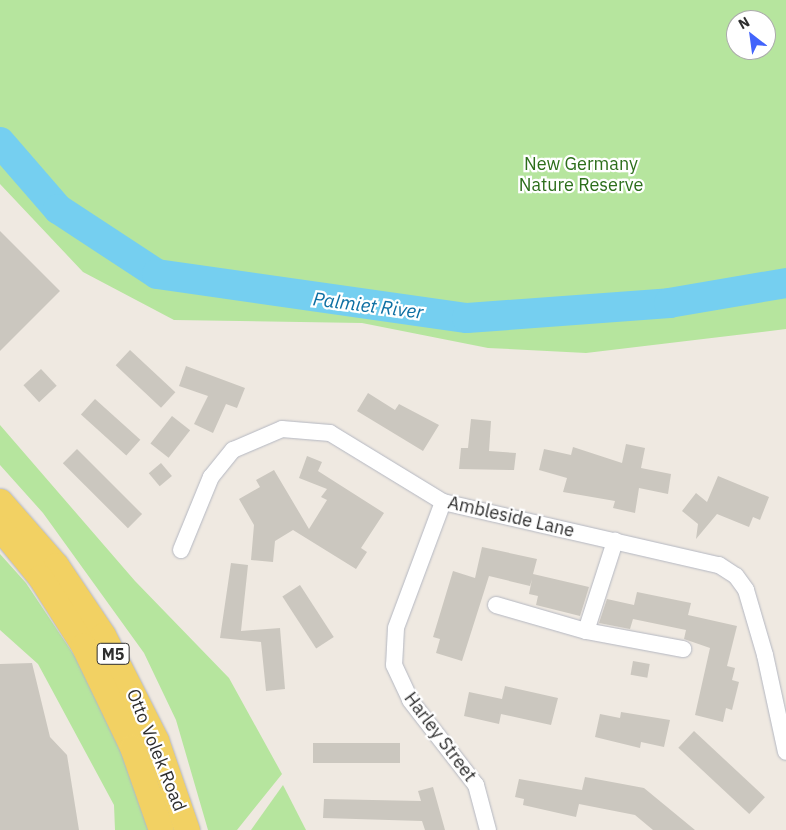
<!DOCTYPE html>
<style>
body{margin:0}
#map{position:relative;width:786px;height:830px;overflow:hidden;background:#efe9e1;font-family:"IBM Plex Sans",sans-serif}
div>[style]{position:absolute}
.green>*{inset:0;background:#b6e59e}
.river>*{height:30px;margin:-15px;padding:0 15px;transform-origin:15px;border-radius:15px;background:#75cff0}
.building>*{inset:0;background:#cbc7bf;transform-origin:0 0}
.roads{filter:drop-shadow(0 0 1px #b4b7c1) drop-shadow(0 0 1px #b4b7c1)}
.street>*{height:16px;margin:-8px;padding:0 8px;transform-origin:8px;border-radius:8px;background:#fff}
.primary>*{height:25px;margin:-12.5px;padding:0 12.5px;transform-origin:12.5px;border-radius:12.5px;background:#f2d163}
span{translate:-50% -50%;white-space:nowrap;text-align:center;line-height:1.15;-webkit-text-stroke:4.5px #fff;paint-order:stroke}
.shield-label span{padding:1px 4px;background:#fff;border:1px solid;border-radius:4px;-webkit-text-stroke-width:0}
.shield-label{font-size:16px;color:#2e2e2e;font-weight:700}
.park-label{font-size:18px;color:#2c6e1b}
.street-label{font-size:18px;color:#2e2e2e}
.water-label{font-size:19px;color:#0d6fa3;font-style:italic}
.north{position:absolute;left:726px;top:10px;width:50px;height:50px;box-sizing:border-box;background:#fff;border:1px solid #ababab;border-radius:50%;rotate:330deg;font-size:14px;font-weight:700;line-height:20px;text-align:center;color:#2e2e2e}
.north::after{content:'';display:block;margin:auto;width:18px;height:22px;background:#4264fb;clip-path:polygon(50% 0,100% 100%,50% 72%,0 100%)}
</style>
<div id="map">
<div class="green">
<div style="clip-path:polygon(evenodd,0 0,786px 0,786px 329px,586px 353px,488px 348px,362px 323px,174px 320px,83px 272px,0 184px,0 0,736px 20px,766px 20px,766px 50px,736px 50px,736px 20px)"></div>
<div style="clip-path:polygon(0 425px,135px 581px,229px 678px,282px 774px,237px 830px,208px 830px,176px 720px,144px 653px,43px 513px,0 465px)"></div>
<div style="clip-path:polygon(0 554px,26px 583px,84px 670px,123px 756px,149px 830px,115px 830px,114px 805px,38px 664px,0 630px)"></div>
<div style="clip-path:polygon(283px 785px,306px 830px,251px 830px)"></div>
</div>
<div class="river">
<div style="left:0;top:142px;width:89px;rotate:49.1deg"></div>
<div style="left:58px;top:209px;width:118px;rotate:33.3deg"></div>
<div style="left:157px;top:274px;width:313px;rotate:8.1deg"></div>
<div style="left:467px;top:318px;width:203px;rotate:-4.2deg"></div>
<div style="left:669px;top:303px;width:119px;rotate:-9.7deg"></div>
</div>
<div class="building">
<div style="clip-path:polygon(0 231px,60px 291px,0 351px)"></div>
<div style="left:130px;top:350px;width:62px;height:21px;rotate:43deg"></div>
<div style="clip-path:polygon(186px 366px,245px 388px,237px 408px,226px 404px,213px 433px,194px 424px,208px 396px,179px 386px)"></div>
<div style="left:41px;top:369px;width:23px;height:24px;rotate:47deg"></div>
<div style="clip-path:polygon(368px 393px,395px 410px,399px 404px,439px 425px,423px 451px,357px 411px)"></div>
<div style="left:95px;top:399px;width:61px;height:21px;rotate:42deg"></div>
<div style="left:172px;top:416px;width:23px;height:35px;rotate:38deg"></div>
<div style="clip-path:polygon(471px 419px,491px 421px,489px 451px,516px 453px,514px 470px,459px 469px,461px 448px,468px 448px)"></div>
<div style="clip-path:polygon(626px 444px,645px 448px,641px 468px,671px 474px,668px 494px,639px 488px,635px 513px,613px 508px,615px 501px,563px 492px,567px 478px,539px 470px,544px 449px,571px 455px,573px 447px,622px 463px)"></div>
<div style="left:77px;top:449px;width:92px;height:20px;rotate:45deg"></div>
<div style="clip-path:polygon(307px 456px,322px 462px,318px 471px,384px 513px,361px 548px,367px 552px,356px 569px,293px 530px,275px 541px,273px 562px,251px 560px,254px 525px,239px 499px,260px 487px,256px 480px,274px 470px,309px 529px,327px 500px,321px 497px,327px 489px,299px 478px)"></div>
<div style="left:161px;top:463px;width:17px;height:16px;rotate:50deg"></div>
<div style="clip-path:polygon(718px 476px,769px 497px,760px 520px,753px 517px,749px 527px,717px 514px,696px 539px,698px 524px,682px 511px,696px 493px,707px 502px)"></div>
<div style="clip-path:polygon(482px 547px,537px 559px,533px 574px,589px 587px,580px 616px,536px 605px,538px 596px,529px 594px,532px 579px,530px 586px,489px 576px,462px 661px,436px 653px,440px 639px,433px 637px,453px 571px,475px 578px)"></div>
<div style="clip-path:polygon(231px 563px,248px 565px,241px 631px,280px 628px,285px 689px,266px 691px,261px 642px,220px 638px)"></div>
<div style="left:300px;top:585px;width:62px;height:21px;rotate:57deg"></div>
<div style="clip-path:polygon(637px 592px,691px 603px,688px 615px,737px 626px,727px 666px,735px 668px,732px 680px,739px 682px,732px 710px,726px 708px,723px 722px,695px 715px,710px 648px,684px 639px,686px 630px,633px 619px,630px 629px,599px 623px,607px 599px,634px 605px)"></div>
<div style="left:633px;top:661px;width:17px;height:14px;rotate:10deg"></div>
<div style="clip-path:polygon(32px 663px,50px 737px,67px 755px,79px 830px,0 830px,0 664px)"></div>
<div style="clip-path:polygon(505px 686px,558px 698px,551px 725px,501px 714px,499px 724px,464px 716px,469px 692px,502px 699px)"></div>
<div style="clip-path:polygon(621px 712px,670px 720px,664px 747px,641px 742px,640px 748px,595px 737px,600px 714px,620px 718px)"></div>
<div style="left:694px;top:731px;width:97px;height:23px;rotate:43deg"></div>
<div style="left:400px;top:743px;width:20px;height:87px;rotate:90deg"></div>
<div style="clip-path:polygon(585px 777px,644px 788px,695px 830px,653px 830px,635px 815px,579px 804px,576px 817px,523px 805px,524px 799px,515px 797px,519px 779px,582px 790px)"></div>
<div style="clip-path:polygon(433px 787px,445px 830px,425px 830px,422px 821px,323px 818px,324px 799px,421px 801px,418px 791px)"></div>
</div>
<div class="roads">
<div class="street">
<div style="left:443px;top:502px;width:134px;rotate:110.5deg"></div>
<div style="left:396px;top:628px;width:37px;rotate:93deg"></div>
<div style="left:394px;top:665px;width:38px;rotate:65deg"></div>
<div style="left:410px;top:700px;width:108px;rotate:52.2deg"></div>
<div style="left:476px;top:785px;width:47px;rotate:75.1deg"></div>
<div style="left:181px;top:550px;width:79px;rotate:-67.7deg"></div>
<div style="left:211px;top:477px;width:35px;rotate:-51deg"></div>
<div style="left:233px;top:450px;width:53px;rotate:-23.2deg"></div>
<div style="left:282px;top:429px;width:48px;rotate:4.8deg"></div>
<div style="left:330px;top:433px;width:132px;rotate:31.4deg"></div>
<div style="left:443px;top:502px;width:283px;rotate:12.9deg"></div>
<div style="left:719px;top:565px;width:20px;rotate:33deg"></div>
<div style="left:736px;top:576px;width:17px;rotate:54deg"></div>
<div style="left:746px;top:590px;width:68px;rotate:73.7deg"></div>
<div style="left:765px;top:655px;width:99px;rotate:77.8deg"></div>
<div style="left:496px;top:605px;width:94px;rotate:16.1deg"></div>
<div style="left:586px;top:631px;width:99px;rotate:10.5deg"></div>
<div style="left:586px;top:631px;width:95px;rotate:-72.1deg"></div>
</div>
<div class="primary">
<div style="left:0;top:501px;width:85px;rotate:48.8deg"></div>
<div style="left:56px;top:565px;width:84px;rotate:56.1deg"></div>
<div style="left:103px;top:635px;width:118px;rotate:63.2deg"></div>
<div style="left:156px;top:740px;width:95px;rotate:71deg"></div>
<div style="left:0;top:528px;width:63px;rotate:50.8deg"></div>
<div style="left:40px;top:577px;width:80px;rotate:57.7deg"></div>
<div style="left:83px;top:645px;width:113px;rotate:64.3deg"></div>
<div style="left:132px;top:747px;width:88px;rotate:70.7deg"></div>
</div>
</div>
<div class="shield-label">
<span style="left:113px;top:654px">M5</span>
</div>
<div class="park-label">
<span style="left:581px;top:175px">New Germany<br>Nature Reserve</span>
</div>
<div class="street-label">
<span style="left:511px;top:517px;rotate:13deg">Ambleside Lane</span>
<span style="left:440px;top:737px;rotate:53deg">Harley Street</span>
<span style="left:156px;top:750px;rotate:68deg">Otto Volek Road</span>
</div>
<div class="water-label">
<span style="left:368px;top:306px;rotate:7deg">Palmiet River</span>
</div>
<div class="north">N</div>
</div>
